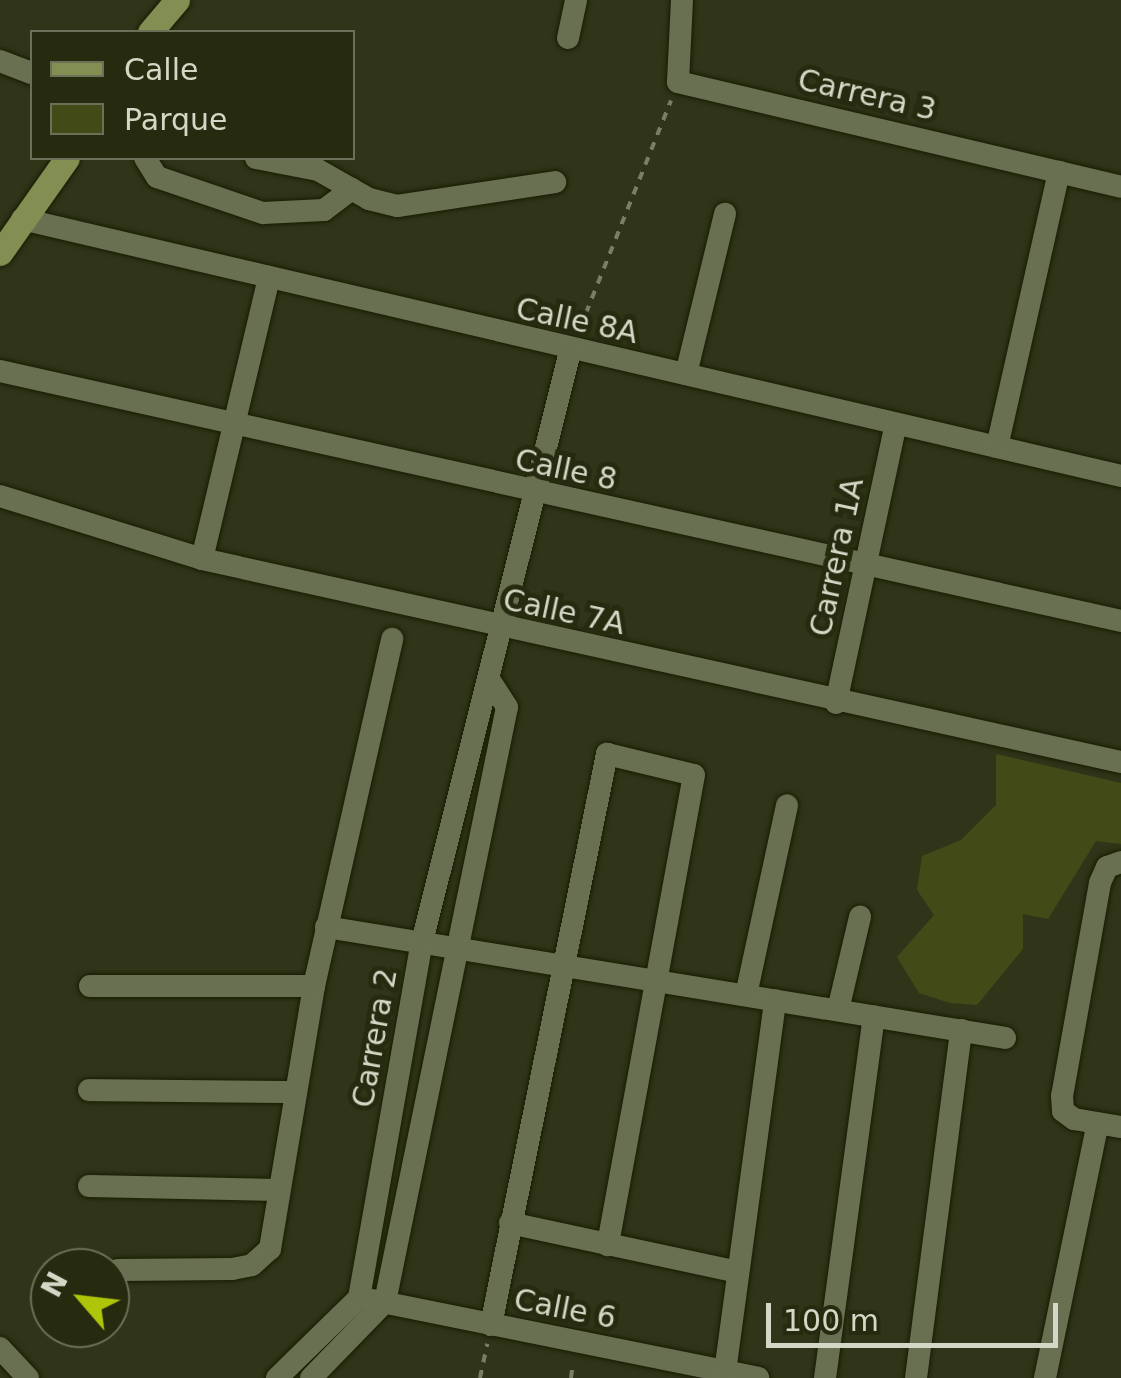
<!DOCTYPE html>
<style>
body{margin:0}
#map{position:relative;width:1121px;height:1378px;overflow:hidden;background:#303519;font-family:"DejaVu Sans",sans-serif}
div>[style]{position:absolute}
.green>*{inset:0;background:#424b17}
.path>*{height:4px;margin-top:-2px;transform-origin:0;background:repeating-linear-gradient(90deg,#797e66 0 8px,transparent 0 16px)}
.roads{filter:drop-shadow(0 0 2px #181c02) drop-shadow(0 0 2px #181c02)}
.minor>*{height:22px;margin:-11px;padding:0 11px;transform-origin:11px;border-radius:11px;background:#697051}
.major>*{height:25px;margin:-12.5px;padding:0 12.5px;transform-origin:12.5px;border-radius:12.5px;background:#838e53}
span{translate:-50% -50%;white-space:nowrap;text-align:center;line-height:1.15;-webkit-text-stroke:10px #262b0f;paint-order:stroke}
.street-label{font-size:30px;color:#d3d7c6}
.legend{position:absolute;left:30px;top:30px;width:325px;height:130px;box-sizing:border-box;background:#262b0f;border:2px solid #6b7058;margin:0;padding:12px 18px;list-style:none;font-size:30px;color:#d3d7c6}
.legend li{display:flex;align-items:center;gap:20px;height:50px}
.legend b{width:50px;border:2px solid #6b7058}
.north{position:absolute;left:30px;top:1248px;width:100px;height:100px;box-sizing:border-box;background:#262b0f;border:2px solid #6b7058;border-radius:50%;rotate:298deg;font-size:28px;font-weight:700;line-height:40px;text-align:center;color:#d3d7c6}
.north::after{content:'';display:block;margin:auto;width:35px;height:45px;background:#aec509;clip-path:polygon(50% 0,100% 100%,50% 72%,0 100%)}
.scale{position:absolute;left:766px;top:1303px;width:292px;height:45px;box-sizing:border-box;border:5px solid #d3d7c6;border-top:0;padding-left:12px;font-size:30px;line-height:35px;white-space:nowrap;color:#d3d7c6;-webkit-text-stroke:8px #262b0f;paint-order:stroke}
</style>
<div id="map">
<div class="green">
<div style="clip-path:polygon(996px 754px,1121px 783px,1121px 844px,1096px 841px,1048px 919px,1023px 914px,1023px 949px,977px 1005px,950px 1003px,919px 993px,897px 957px,934px 915px,917px 890px,922px 856px,961px 840px,996px 805px)"></div>
</div>
<div class="path">
<div style="left:580px;top:328px;width:245px;rotate:-68.2deg"></div>
<div style="left:480px;top:1378px;width:35px;rotate:-78deg"></div>
<div style="left:571px;top:1378px;width:16px;rotate:-83deg"></div>
</div>
<div class="roads">
<div class="minor">
<div style="left:682px;top:0;width:82px;rotate:92.8deg"></div>
<div style="left:678px;top:82px;width:455px;rotate:13.3deg"></div>
<div style="left:568px;top:38px;width:39px;rotate:-78deg"></div>
<div style="left:0;top:61px;width:34px;rotate:21deg"></div>
<div style="left:145px;top:158px;width:22px;rotate:58deg"></div>
<div style="left:157px;top:177px;width:112px;rotate:18.8deg"></div>
<div style="left:263px;top:213px;width:61px;rotate:-2.8deg"></div>
<div style="left:324px;top:210px;width:35px;rotate:-37deg"></div>
<div style="left:256px;top:158px;width:63px;rotate:11deg"></div>
<div style="left:318px;top:170px;width:59px;rotate:29.6deg"></div>
<div style="left:369px;top:199px;width:29px;rotate:14deg"></div>
<div style="left:397px;top:206px;width:160px;rotate:-8.6deg"></div>
<div style="left:22px;top:219px;width:1129px;rotate:13.16deg"></div>
<div style="left:0;top:371px;width:1149px;rotate:12.57deg"></div>
<div style="left:686px;top:374px;width:165px;rotate:-76.3deg"></div>
<div style="left:997px;top:447px;width:282px;rotate:-77.3deg"></div>
<div style="left:0;top:496px;width:212px;rotate:17.3deg"></div>
<div style="left:202px;top:559px;width:941px;rotate:12.46deg"></div>
<div style="left:202px;top:559px;width:290px;rotate:-76.6deg"></div>
<div style="left:836px;top:703px;width:285px;rotate:-77.9deg"></div>
<div style="left:1121px;top:862px;width:15px;rotate:160deg"></div>
<div style="left:1107px;top:867px;width:17px;rotate:114deg"></div>
<div style="left:1100px;top:883px;width:216px;rotate:100.1deg"></div>
<div style="left:1062px;top:1096px;width:15px;rotate:86deg"></div>
<div style="left:1063px;top:1111px;width:14px;rotate:36deg"></div>
<div style="left:1074px;top:1119px;width:48px;rotate:9.7deg"></div>
<div style="left:326px;top:927px;width:688px;rotate:9.28deg"></div>
<div style="left:90px;top:986px;width:224px"></div>
<div style="left:746px;top:995px;width:194px;rotate:-77.8deg"></div>
<div style="left:838px;top:1010px;width:96px;rotate:-76.7deg"></div>
<div style="left:89px;top:1090px;width:206px;rotate:0.6deg"></div>
<div style="left:89px;top:1186px;width:190px;rotate:1.2deg"></div>
<div style="left:510px;top:1223px;width:233px;rotate:12.1deg"></div>
<div style="left:118px;top:1270px;width:114px;rotate:-0.5deg"></div>
<div style="left:232px;top:1269px;width:20px;rotate:-11deg"></div>
<div style="left:252px;top:1265px;width:24px;rotate:-42deg"></div>
<div style="left:270px;top:1249px;width:267px;rotate:-80.5deg"></div>
<div style="left:314px;top:986px;width:356px;rotate:-77.3deg"></div>
<div style="left:372px;top:1300px;width:394px;rotate:11.4deg"></div>
<div style="left:491px;top:1325px;width:583px;rotate:-78.52deg"></div>
<div style="left:607px;top:754px;width:89px;rotate:13.6deg"></div>
<div style="left:694px;top:775px;width:478px;rotate:100.4deg"></div>
<div style="left:0;top:1348px;width:41px;rotate:47deg"></div>
<div style="left:725px;top:1372px;width:375px;rotate:-82.3deg"></div>
<div style="left:277px;top:1378px;width:115px;rotate:-44.3deg"></div>
<div style="left:359px;top:1298px;width:362px;rotate:-80deg"></div>
<div style="left:422px;top:942px;width:608px;rotate:-75.92deg"></div>
<div style="left:311px;top:1378px;width:106px;rotate:-45.8deg"></div>
<div style="left:385px;top:1302px;width:607px;rotate:-78.41deg"></div>
<div style="left:507px;top:707px;width:30px;rotate:-123deg"></div>
<div style="left:825px;top:1378px;width:365px;rotate:-82.3deg"></div>
<div style="left:916px;top:1378px;width:351px;rotate:-82.6deg"></div>
<div style="left:1045px;top:1378px;width:260px;rotate:-78.3deg"></div>
</div>
<div class="major">
<div style="left:150px;top:32px;width:42px;rotate:-49.8deg"></div>
<div style="left:0;top:253px;width:116px;rotate:-54.8deg"></div>
</div>
</div>
<div class="street-label">
<span style="left:867px;top:95px;rotate:13deg">Carrera 3</span>
<span style="left:577px;top:321px;rotate:12deg">Calle 8A</span>
<span style="left:566px;top:470px;rotate:12deg">Calle 8</span>
<span style="left:837px;top:557px;rotate:-78deg">Carrera 1A</span>
<span style="left:564px;top:612px;rotate:12deg">Calle 7A</span>
<span style="left:375px;top:1038px;rotate:-80deg">Carrera 2</span>
<span style="left:565px;top:1309px;rotate:11deg">Calle 6</span>
</div>
<ul class="legend">
<li><b style="height:12px;background:#838e53"></b>Calle</li>
<li><b style="height:28px;background:#424b17"></b>Parque</li>
</ul>
<div class="north">N</div>
<div class="scale">100 m</div>
</div>
